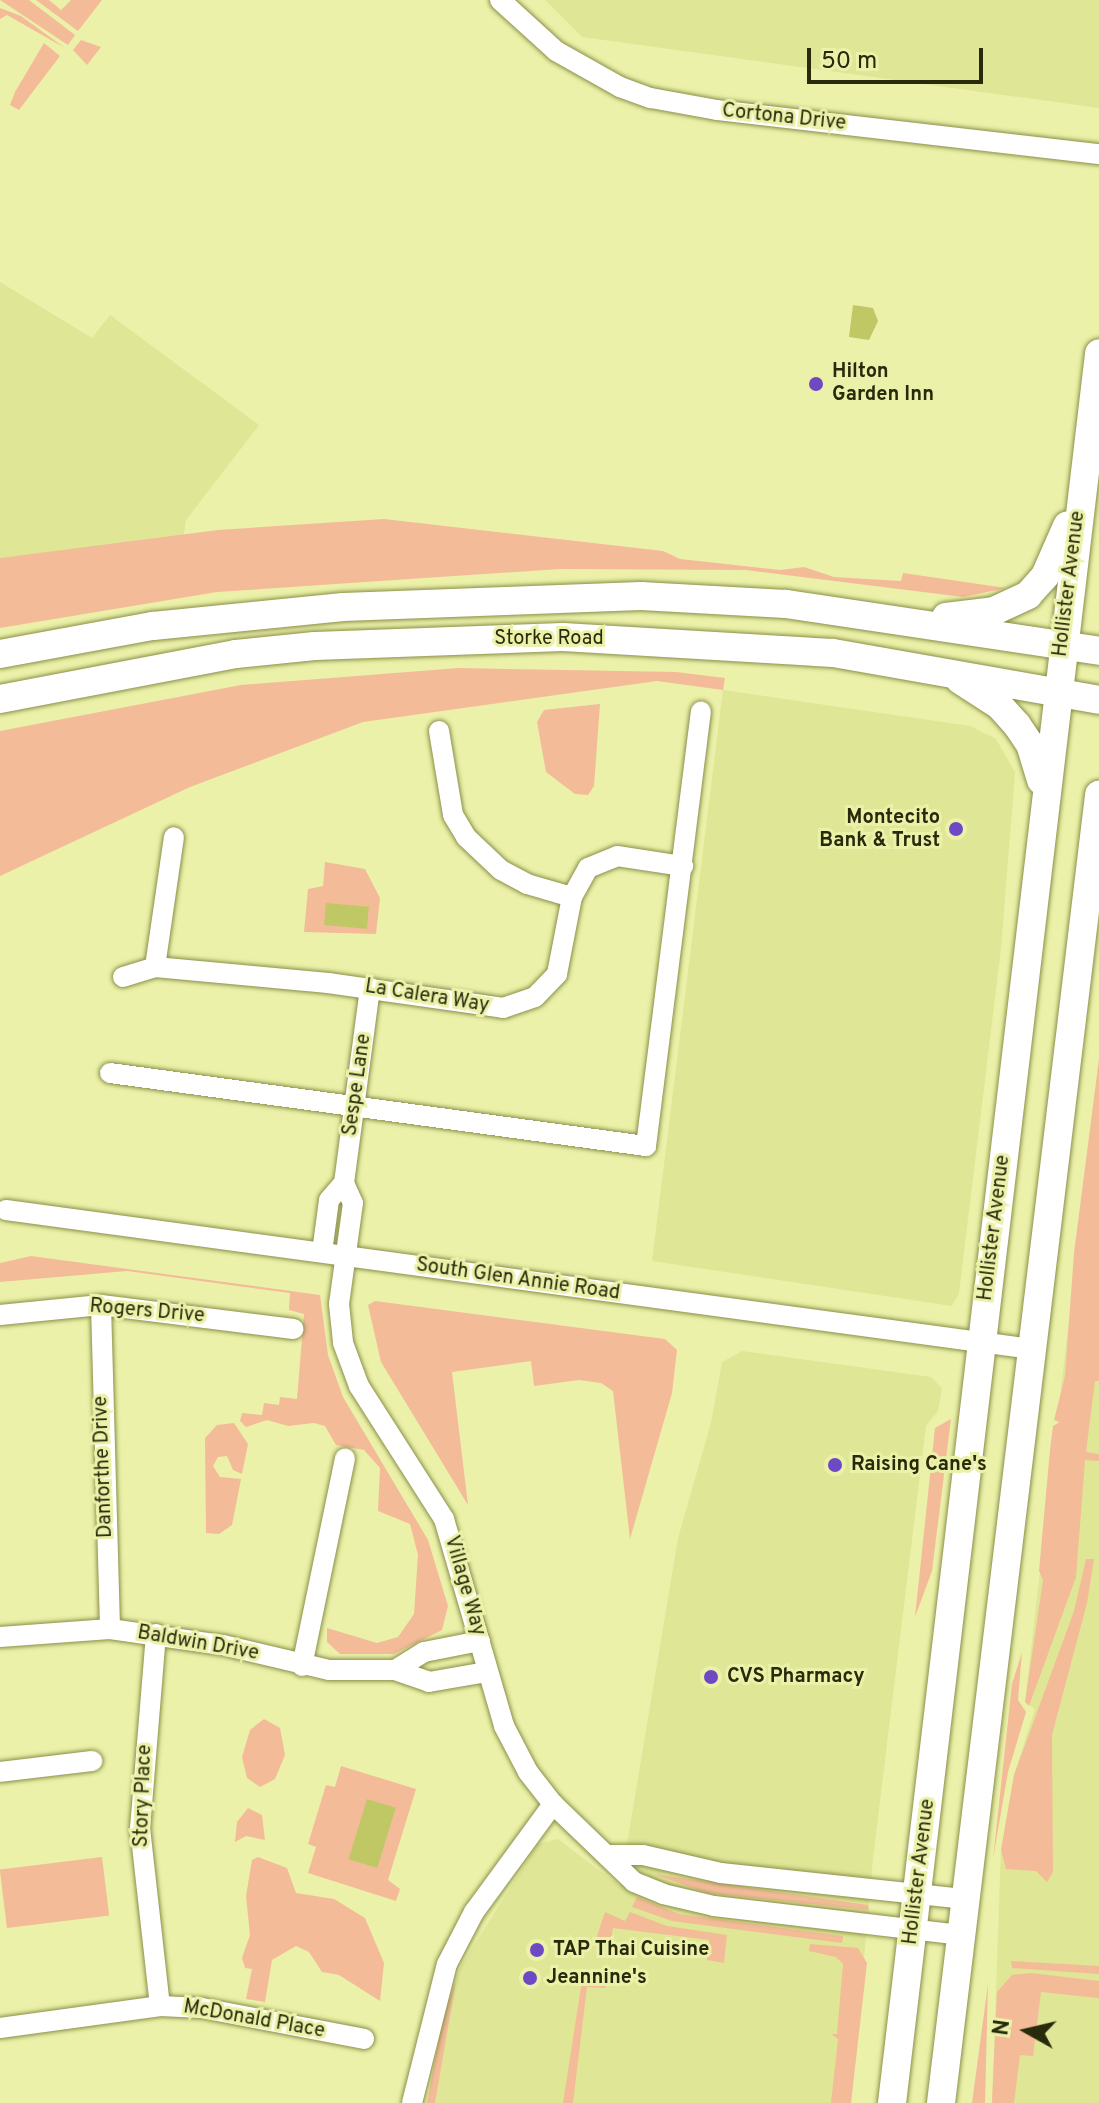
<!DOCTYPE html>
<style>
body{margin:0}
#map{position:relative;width:1099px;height:2103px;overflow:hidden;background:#ebf1a8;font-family:Overpass,sans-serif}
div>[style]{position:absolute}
.built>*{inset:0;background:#dfe696}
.green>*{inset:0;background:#f4bb99;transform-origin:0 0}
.water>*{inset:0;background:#c0c765;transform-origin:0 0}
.roads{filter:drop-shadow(0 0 2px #8b8f49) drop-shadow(0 0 2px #8b8f49)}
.street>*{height:20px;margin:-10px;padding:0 10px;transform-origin:10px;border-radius:10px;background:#fff}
.secondary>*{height:28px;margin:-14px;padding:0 14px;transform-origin:14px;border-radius:14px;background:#fff}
.dots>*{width:22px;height:22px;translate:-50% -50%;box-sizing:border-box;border:4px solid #ebf1a8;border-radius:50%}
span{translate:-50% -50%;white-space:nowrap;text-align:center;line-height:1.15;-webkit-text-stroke:6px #ebf1a8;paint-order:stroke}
.street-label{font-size:20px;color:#282a0c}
.poi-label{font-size:20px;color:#282a0c;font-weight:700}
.left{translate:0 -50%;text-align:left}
.right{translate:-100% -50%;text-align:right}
.north{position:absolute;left:987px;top:1991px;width:80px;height:80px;-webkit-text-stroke:6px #ebf1a8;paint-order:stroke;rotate:278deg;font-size:22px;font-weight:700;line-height:32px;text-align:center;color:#282a0c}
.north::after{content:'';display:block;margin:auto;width:28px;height:36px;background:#282a0c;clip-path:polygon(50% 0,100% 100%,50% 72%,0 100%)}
.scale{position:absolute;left:807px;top:48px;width:176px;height:36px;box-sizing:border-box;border:4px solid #282a0c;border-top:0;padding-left:10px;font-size:24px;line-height:28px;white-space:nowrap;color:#282a0c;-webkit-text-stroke:6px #ebf1a8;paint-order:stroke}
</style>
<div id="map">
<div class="built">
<div style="clip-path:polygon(545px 0,1099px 0,1099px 108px,582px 37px)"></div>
<div style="clip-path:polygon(0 282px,92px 338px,110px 315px,259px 425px,186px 520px,181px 552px,101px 547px,0 558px)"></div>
<div style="clip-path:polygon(723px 690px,970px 726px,996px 739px,1015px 772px,1001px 949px,959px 1293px,952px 1306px,652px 1261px)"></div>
<div style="clip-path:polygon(1099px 1059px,1099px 2103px,992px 2103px,1001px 1850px,1014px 1775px,1035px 1709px,1025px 1702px)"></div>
<div style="clip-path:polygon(742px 1351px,931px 1377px,942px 1388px,938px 1411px,926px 1426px,873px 1858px,851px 2103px,427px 2103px,448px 2000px,462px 1964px,538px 1844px,558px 1839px,620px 1886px,678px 1538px,711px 1423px,722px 1362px)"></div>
</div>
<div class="green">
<div style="clip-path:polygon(0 0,29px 0,75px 35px,68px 45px)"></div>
<div style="clip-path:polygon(36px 0,49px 0,61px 10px,71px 0,102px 0,78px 31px)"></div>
<div style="clip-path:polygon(0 8px,21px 16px,65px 48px,7px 15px,0 19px)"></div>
<div style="clip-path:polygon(81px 40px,101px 47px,87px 65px,73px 50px)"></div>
<div style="clip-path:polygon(44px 43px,60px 56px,19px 110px,10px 105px,15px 92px)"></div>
<div style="clip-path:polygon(384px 519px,663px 551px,680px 559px,780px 570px,804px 567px,834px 577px,901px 581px,903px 573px,1006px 588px,963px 597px,746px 570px,560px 569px,217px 592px,0 628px,0 558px,218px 530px)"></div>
<div style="clip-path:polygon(459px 668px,676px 672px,725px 678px,723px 690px,657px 681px,363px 722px,190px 787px,0 876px,0 731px,241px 685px)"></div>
<div style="clip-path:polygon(600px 704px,594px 786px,588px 795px,575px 794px,546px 772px,537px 722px,544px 710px)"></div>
<div style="clip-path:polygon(325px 862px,365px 869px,380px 898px,376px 934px,304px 932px,308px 889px,323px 886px)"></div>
<div style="clip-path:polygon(1099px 1059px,1099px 1381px,1095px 1381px,1086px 1452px,1099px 1454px,1099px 1461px,1085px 1460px,1076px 1577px,1029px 1706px,1025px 1702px,1043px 1580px,1039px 1571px,1050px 1450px,1053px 1426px,1060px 1422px,1054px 1420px,1065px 1376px,1074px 1253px)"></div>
<div style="clip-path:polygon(31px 1256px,320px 1295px,328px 1355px,343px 1397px,428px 1540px,448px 1606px,442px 1630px,394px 1654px,340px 1654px,327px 1642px,327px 1628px,377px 1643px,398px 1637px,414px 1614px,418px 1555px,410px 1524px,378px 1511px,380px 1468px,364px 1450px,336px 1445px,325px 1426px,314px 1423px,288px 1426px,267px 1420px,246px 1427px,240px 1421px,242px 1413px,262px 1415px,264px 1403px,279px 1405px,280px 1397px,297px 1399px,304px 1314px,289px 1310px,290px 1293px,127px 1271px,0 1282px,0 1263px)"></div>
<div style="clip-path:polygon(375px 1301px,665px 1339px,677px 1350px,672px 1393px,630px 1539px,613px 1391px,601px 1383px,579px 1380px,534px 1386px,531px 1361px,452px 1372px,468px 1505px,381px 1362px,368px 1305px)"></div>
<div style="clip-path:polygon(951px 1419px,932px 1571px,915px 1617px,935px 1428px)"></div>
<div style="clip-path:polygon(234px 1423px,248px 1444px,242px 1474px,233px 1470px,227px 1456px,218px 1457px,213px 1466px,220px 1477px,241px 1479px,232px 1525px,219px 1534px,206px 1533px,205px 1438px,217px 1425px)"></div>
<div style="clip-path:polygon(1086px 1559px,1094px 1559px,1087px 1603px,1052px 1735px,1053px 1872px,1047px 1882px,1036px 1871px,1006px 1869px,1001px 1850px,1014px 1775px,1074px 1611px)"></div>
<div style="clip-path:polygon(1022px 1652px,1018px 1700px,1026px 1712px,1008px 1772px,993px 1859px,1012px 1684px)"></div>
<div style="clip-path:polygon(264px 1719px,280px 1728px,285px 1755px,275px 1779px,260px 1787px,247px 1778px,242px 1757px,250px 1730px)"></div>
<div style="clip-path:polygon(341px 1766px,416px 1789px,388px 1880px,400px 1889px,396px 1901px,308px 1873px,316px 1847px,308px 1844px,326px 1785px,335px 1787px)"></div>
<div style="clip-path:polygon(248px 1808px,262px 1815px,265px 1840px,246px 1836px,235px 1842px,237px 1822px)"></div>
<div style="left:102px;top:1857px;width:59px;height:103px;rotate:83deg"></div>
<div style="clip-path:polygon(258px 1857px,287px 1868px,296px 1893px,334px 1899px,365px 1918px,384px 1963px,380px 2001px,339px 1975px,322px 1972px,309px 1952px,296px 1946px,272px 1960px,265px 2002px,246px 1999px,252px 1969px,245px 1968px,242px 1958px,250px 1935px,246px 1896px,252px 1860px)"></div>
<div style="clip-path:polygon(654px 1874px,868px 1905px,869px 1910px,707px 1893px)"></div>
<div style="clip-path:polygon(637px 1897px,679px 1914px,843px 1936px,842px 1943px,672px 1921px,632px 1907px)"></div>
<div style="clip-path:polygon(605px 1912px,625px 1921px,630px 1912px,667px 1926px,727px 1935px,724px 1963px,707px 1960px,709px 1940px,613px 1928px,610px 1947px,605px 1948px,597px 1936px)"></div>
<div style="clip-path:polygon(810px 1944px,858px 1948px,867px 1963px,851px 2103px,831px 2103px,838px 2039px,831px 2034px,837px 2034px,843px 1964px,836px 1957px,809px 1951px)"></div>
<div style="clip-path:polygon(1011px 1961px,1099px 1966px,1099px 1974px,1012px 1968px)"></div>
<div style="clip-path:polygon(1031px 1973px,1099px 1981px,1099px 1998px,1041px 1992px,1033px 2056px,1020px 2055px,1014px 2103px,992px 2103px,997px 1992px,1012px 1975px)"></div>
<div style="clip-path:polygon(604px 1975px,606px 1988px,587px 1987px,573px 2103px,563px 2103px,581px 1987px,587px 1976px)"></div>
<div style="clip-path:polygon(456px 1981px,435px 2103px,427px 2103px,443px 2017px)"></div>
<div style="clip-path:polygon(988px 1984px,985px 2103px,972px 2103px)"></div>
</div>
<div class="water">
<div style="clip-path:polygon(853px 305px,873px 308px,878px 321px,869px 340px,849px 337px)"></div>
<div style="left:326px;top:903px;width:43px;height:22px;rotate:5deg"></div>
<div style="left:367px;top:1799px;width:30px;height:63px;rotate:17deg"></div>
</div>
<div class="roads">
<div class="street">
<div style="left:500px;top:0;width:76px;rotate:42.3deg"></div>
<div style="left:556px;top:51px;width:73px;rotate:29.4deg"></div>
<div style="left:620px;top:87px;width:33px;rotate:20deg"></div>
<div style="left:651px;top:98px;width:67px;rotate:10.3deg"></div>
<div style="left:717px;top:110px;width:385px;rotate:6.6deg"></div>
<div style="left:439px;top:731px;width:85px;rotate:80.5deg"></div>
<div style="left:453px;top:815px;width:26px;rotate:59deg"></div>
<div style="left:466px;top:837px;width:48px;rotate:43.3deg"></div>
<div style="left:501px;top:870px;width:30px;rotate:28deg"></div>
<div style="left:527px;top:884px;width:47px;rotate:16.1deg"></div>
<div style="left:155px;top:967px;width:131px;rotate:-81.7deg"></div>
<div style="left:123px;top:977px;width:34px;rotate:-17deg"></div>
<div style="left:155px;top:967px;width:174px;rotate:5.3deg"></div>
<div style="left:328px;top:983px;width:177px;rotate:8.1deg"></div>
<div style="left:503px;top:1008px;width:34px;rotate:-19deg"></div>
<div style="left:535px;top:997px;width:32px;rotate:-46deg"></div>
<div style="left:557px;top:974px;width:78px;rotate:-79deg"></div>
<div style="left:572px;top:897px;width:33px;rotate:-61deg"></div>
<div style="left:588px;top:868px;width:31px;rotate:-22deg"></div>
<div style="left:617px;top:856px;width:67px;rotate:8.6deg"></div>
<div style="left:110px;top:1073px;width:541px;rotate:7.76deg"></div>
<div style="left:646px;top:1146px;width:438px;rotate:-82.8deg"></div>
<div style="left:344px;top:1183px;width:197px;rotate:-82.4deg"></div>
<div style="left:6px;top:1210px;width:1034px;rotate:7.72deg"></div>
<div style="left:322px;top:1252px;width:52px;rotate:-82.3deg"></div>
<div style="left:329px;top:1200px;width:23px;rotate:-49deg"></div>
<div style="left:344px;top:1183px;width:22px;rotate:66deg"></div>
<div style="left:353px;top:1203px;width:102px;rotate:97.9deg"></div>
<div style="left:339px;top:1304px;width:39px;rotate:84deg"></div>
<div style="left:343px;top:1343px;width:46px;rotate:69.6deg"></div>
<div style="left:359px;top:1386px;width:158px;rotate:57.4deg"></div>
<div style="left:444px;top:1519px;width:216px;rotate:73.8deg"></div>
<div style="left:504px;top:1726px;width:52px;rotate:62.4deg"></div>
<div style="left:528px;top:1772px;width:41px;rotate:52deg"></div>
<div style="left:553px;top:1804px;width:112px;rotate:43.9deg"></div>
<div style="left:634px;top:1882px;width:31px;rotate:22deg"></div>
<div style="left:663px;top:1894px;width:52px;rotate:13.2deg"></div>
<div style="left:714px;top:1906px;width:250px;rotate:6.7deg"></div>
<div style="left:101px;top:1305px;width:324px;rotate:88.4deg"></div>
<div style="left:0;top:1315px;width:101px;rotate:-5.7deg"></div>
<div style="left:101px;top:1305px;width:194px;rotate:7.1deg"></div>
<div style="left:156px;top:1634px;width:195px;rotate:94.7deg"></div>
<div style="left:140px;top:1828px;width:179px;rotate:83.6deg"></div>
<div style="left:0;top:1637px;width:110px;rotate:-4.2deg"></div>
<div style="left:110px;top:1629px;width:114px;rotate:8.1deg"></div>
<div style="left:223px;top:1645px;width:109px;rotate:13.3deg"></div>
<div style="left:329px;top:1670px;width:66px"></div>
<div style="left:480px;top:1641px;width:57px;rotate:168.9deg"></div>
<div style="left:424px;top:1652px;width:34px;rotate:148deg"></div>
<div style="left:395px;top:1670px;width:36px;rotate:19deg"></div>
<div style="left:429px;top:1682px;width:59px;rotate:-9.8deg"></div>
<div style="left:302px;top:1666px;width:212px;rotate:-78.3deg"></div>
<div style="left:0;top:1772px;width:93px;rotate:-6.8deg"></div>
<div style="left:609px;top:1855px;width:34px"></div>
<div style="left:643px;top:1855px;width:80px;rotate:13deg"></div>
<div style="left:721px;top:1873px;width:246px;rotate:6.1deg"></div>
<div style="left:0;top:2028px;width:162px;rotate:-7.8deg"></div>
<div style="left:160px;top:2006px;width:42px;rotate:2.7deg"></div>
<div style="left:202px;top:2008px;width:165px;rotate:10.8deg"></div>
<div style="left:412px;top:2103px;width:143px;rotate:-75.9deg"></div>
<div style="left:447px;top:1964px;width:59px;rotate:-62.6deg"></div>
<div style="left:474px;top:1912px;width:134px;rotate:-53.8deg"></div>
</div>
<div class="secondary">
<div style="left:946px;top:617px;width:48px;rotate:-7.1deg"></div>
<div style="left:994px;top:611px;width:38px;rotate:-25deg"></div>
<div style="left:1028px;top:595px;width:25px;rotate:-48deg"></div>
<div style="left:1045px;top:576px;width:55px;rotate:-66.3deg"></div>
<div style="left:0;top:654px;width:156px;rotate:-10.4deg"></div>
<div style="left:153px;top:626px;width:191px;rotate:-5.7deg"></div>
<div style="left:343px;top:607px;width:298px;rotate:-2.1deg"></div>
<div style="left:641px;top:596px;width:145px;rotate:3.2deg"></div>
<div style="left:786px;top:604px;width:317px;rotate:8.5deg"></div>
<div style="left:960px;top:680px;width:46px;rotate:32.7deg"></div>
<div style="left:999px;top:705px;width:27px;rotate:48deg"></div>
<div style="left:1017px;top:725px;width:23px;rotate:56deg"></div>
<div style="left:1030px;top:744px;width:38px;rotate:73deg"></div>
<div style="left:0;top:699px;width:240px;rotate:-10.8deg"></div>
<div style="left:236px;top:654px;width:79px;rotate:-5.8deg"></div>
<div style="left:315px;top:646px;width:248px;rotate:-2.1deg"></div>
<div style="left:563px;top:637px;width:270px;rotate:3.4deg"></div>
<div style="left:833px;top:653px;width:270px;rotate:10deg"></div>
<div style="left:892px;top:2103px;width:1762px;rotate:-83.25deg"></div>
<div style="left:941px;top:2103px;width:1318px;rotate:-83.11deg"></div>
</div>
</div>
<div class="dots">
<div style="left:816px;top:384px;background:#6d4ac3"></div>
<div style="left:956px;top:829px;background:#6d4ac3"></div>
<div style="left:835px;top:1465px;background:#6d4ac3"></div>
<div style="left:711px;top:1677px;background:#6d4ac3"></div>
<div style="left:537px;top:1950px;background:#6d4ac3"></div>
<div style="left:530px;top:1978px;background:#6d4ac3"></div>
</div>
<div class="street-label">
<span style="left:784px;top:118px;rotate:6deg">Cortona Drive</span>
<span style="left:1070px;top:584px;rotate:-83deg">Hollister Avenue</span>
<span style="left:549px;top:639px">Storke Road</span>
<span style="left:427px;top:997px;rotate:9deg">La Calera Way</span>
<span style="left:358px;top:1085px;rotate:-82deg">Sespe Lane</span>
<span style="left:995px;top:1228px;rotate:-83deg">Hollister Avenue</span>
<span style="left:518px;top:1280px;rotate:8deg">South Glen Annie Road</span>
<span style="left:147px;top:1312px;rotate:5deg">Rogers Drive</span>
<span style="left:104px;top:1467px;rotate:-92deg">Danforthe Drive</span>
<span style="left:464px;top:1586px;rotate:74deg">Village Way</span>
<span style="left:198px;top:1644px;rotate:10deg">Baldwin Drive</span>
<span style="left:144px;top:1796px;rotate:-88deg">Story Place</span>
<span style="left:920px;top:1872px;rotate:-83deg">Hollister Avenue</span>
<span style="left:254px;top:2020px;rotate:10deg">McDonald Place</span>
</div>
<div class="poi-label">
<span class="left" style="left:832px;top:384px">Hilton<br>Garden Inn</span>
<span class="right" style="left:940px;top:830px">Montecito<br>Bank &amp; Trust</span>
<span class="left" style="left:851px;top:1465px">Raising Cane's</span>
<span class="left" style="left:727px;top:1677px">CVS Pharmacy</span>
<span class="left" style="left:553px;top:1950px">TAP Thai Cuisine</span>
<span class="left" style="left:546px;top:1978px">Jeannine's</span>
</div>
<div class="north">N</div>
<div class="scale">50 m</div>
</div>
